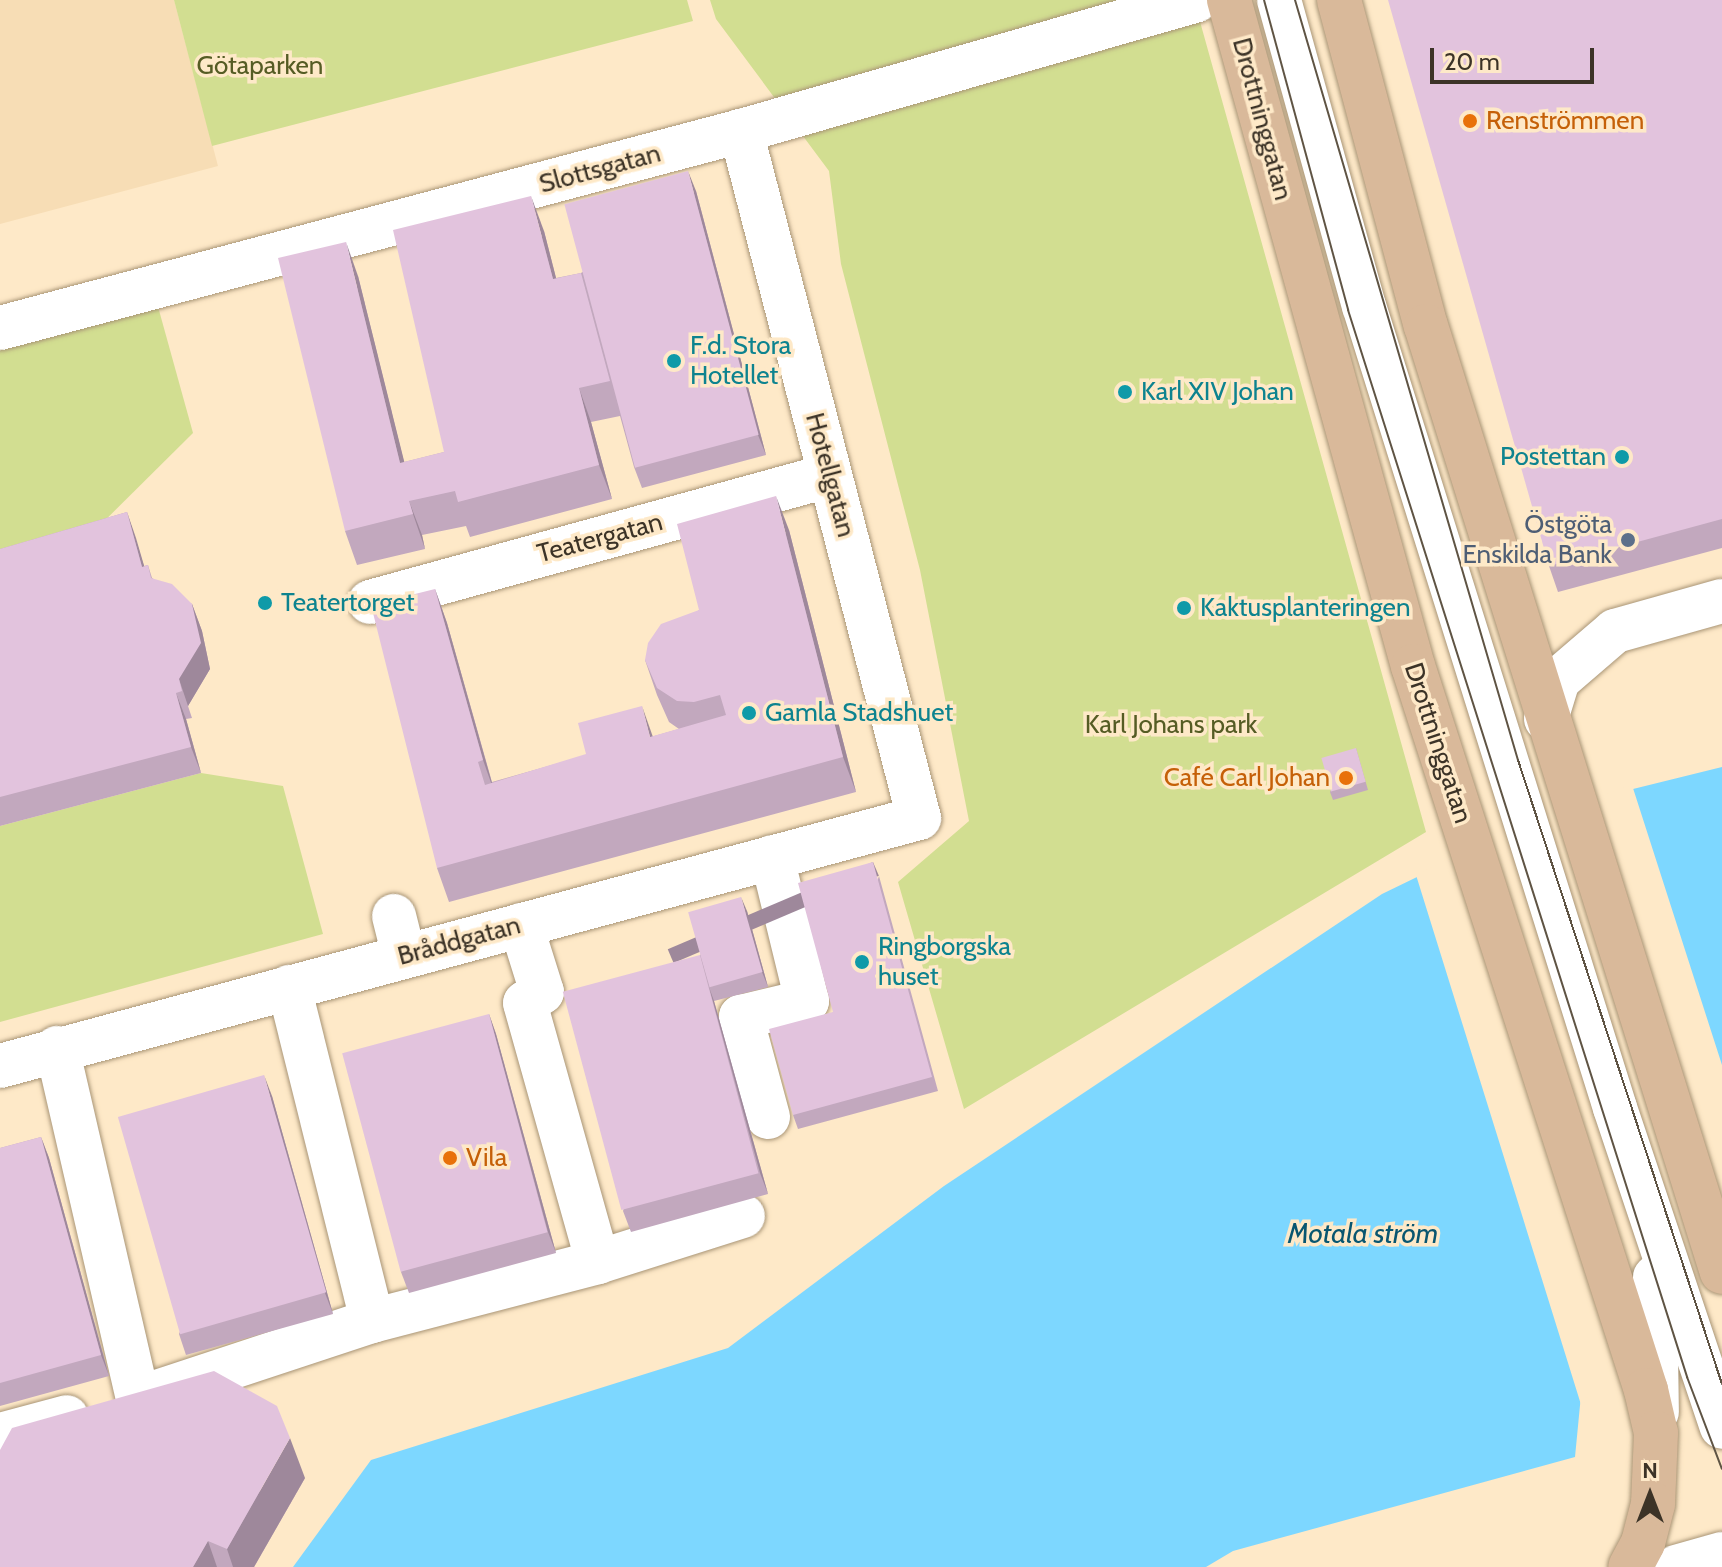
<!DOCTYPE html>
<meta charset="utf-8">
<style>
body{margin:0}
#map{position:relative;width:1722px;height:1567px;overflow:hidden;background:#fee9c8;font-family:Cabin,sans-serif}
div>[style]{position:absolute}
.built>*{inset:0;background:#f7ddb5}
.green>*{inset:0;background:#d2de91}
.water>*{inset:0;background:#7dd7ff}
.pier>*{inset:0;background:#fee9c8}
.roads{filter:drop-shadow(0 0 2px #a99576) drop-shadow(0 0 2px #a99576)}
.minor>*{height:44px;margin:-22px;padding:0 22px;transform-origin:22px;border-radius:22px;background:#fff}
.major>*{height:44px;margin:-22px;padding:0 22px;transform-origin:22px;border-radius:22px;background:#d9b99a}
.tram>*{height:2px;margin:-1px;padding:0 1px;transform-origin:1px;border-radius:1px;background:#5f5444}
.wall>*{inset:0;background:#c2a8be}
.shaded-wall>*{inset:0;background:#9e889b;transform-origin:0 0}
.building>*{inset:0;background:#e2c3dd;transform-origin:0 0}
.dots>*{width:22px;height:22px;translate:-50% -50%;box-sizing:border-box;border:4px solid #fee9c8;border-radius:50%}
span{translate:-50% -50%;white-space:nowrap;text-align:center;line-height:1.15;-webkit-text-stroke:7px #fee9c8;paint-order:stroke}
.park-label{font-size:26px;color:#555c24}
.street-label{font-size:26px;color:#3c3327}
.food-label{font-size:26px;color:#c56008}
.left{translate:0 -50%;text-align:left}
.right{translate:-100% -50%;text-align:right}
.culture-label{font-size:26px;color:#0d838f}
.service-label{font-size:26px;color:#4e5e75}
.water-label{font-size:28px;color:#095670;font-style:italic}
.north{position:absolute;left:1610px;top:1455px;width:80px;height:80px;-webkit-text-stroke:6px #fee9c8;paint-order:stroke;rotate:0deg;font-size:22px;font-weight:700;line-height:32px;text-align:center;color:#3c3327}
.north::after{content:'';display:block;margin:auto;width:28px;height:36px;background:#3c3327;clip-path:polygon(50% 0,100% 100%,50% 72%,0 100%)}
.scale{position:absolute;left:1430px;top:48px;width:164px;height:36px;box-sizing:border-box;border:4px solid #3c3327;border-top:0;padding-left:10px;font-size:24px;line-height:28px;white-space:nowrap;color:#3c3327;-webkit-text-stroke:6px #fee9c8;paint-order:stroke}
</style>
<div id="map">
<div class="built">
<div style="clip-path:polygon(0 0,174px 0,218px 166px,0 224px)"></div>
</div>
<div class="green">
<div style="clip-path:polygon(174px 0,687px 0,693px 21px,212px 146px)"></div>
<div style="clip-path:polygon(710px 0,1194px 0,1426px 832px,964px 1109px,898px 882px,969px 821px,920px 570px,841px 264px,829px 171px,716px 19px)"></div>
<div style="clip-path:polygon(157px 303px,193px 433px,63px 562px,0 580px,0 344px)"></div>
<div style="clip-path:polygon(201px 773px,283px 786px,323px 934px,0 1022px,0 826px)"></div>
</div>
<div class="water">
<div style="clip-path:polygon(1722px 767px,1722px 1350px,1581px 1395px,1575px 1457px,1233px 1551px,1206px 1567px,293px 1567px,371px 1460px,728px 1348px,944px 1186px,1382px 894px,1516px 829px,1633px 789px)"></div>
</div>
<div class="pier">
<div style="clip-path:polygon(1632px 785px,1722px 1065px,1722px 1354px,1585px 1398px,1583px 1411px,1416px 875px,1515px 825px)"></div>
</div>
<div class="roads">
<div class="minor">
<div style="left:1279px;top:0;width:318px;rotate:74.5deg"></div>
<div style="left:1364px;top:306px;width:840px;rotate:72.62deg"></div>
<div style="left:1615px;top:1108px;width:336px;rotate:71.5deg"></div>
<div style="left:0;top:328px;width:767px;rotate:-14.89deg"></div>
<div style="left:741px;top:131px;width:474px;rotate:-16deg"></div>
<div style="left:370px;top:602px;width:477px;rotate:-15.4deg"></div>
<div style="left:1546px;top:719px;width:41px;rotate:-72.9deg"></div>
<div style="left:1558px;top:680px;width:75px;rotate:-40.7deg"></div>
<div style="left:1615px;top:631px;width:111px;rotate:-15.7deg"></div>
<div style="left:394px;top:916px;width:41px;rotate:76deg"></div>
<div style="left:521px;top:925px;width:70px;rotate:72.6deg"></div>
<div style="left:542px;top:992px;width:20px;rotate:147deg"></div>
<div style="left:525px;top:1003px;width:269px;rotate:74.3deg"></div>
<div style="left:289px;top:987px;width:344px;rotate:76deg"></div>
<div style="left:57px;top:1048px;width:359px;rotate:77deg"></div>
<div style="left:0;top:1066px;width:952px;rotate:-15.1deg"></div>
<div style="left:919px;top:818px;width:710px;rotate:-104.53deg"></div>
<div style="left:768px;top:1117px;width:104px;rotate:-105.1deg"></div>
<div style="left:741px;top:1017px;width:68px;rotate:-13.6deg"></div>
<div style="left:807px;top:1001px;width:148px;rotate:-103.7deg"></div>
<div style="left:1655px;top:1277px;width:135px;rotate:89.2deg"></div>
<div style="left:160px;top:1391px;width:223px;rotate:-18.3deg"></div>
<div style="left:372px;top:1321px;width:234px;rotate:-14.6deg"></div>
<div style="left:598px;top:1262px;width:152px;rotate:-17.6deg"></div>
<div style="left:0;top:1435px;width:69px;rotate:-15deg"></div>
<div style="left:1676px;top:1567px;width:48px;rotate:-15.8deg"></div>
</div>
<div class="major">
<div style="left:1229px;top:0;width:691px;rotate:74.56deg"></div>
<div style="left:1413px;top:666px;width:761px;rotate:72.16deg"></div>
<div style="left:1646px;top:1390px;width:44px;rotate:76.9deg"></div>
<div style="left:1656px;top:1433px;width:71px;rotate:92.4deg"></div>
<div style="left:1653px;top:1504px;width:40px;rotate:104.4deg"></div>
<div style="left:1643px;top:1543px;width:27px;rotate:118deg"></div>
<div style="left:1339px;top:0;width:337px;rotate:75.1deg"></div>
<div style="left:1426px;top:326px;width:991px;rotate:72.63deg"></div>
</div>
</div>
<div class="tram">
<div style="left:1264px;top:0;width:321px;rotate:74.8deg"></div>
<div style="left:1348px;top:310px;width:1120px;rotate:72.37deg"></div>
<div style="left:1687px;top:1377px;width:98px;rotate:69.2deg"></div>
<div style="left:1295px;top:0;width:792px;rotate:73.65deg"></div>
<div style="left:1518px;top:760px;width:656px;rotate:71.9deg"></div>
</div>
<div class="wall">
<div style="clip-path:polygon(1722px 0,1722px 548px,1558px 592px,1549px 566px)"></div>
<div style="clip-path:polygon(696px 191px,766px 455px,642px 488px,634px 467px,620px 416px,591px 422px,612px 499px,470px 537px,466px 526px,422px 535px,425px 549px,357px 565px,345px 531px,358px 276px,404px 462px,444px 452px,544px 231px,556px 278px,581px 273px)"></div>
<div style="clip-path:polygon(127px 512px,144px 566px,148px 565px,152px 578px,192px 604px,202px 631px,210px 669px,188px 706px,192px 718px,186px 719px,201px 773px,0 826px,0 549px)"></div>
<div style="clip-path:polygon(789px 530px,856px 792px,449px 902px,437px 868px,435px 589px,447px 623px,492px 782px,679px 729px,669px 722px,657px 695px,645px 660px,699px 610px)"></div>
<div style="clip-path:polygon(1356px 748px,1368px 790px,1333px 800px,1330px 792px)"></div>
<div style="clip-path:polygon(879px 876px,938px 1091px,798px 1129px,793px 1115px,833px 1012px)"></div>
<div style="clip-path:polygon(747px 911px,768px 987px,714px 1001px,768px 1194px,631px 1232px,623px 1211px,700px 955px)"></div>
<div style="clip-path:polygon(489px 1014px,496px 1034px,556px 1253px,409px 1293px,401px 1272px)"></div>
<div style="clip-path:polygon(272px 1096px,333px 1314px,186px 1355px,179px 1334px)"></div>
<div style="clip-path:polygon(41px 1137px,49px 1158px,109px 1376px,0 1406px,0 1148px)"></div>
<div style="clip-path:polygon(305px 1478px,254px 1567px,0 1567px)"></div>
</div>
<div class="shaded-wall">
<div style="clip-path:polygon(688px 171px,696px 191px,766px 455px,758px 435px)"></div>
<div style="clip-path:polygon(531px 196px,544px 231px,565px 313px,553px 279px)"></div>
<div style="clip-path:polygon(346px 242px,358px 276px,413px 497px,400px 463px)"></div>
<div style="clip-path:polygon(579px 388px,591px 422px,612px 499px,599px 465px)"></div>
<div style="clip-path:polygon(776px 496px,789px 530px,856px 792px,843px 757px)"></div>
<div style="clip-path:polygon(409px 501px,422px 535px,425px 549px,413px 514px)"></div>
<div style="clip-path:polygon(127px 512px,136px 538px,152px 593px,142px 567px)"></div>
<div style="clip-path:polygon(435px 589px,447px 623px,495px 794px,483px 760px)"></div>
<div style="clip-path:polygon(192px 604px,202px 631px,210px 669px,188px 706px,192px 718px,179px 679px)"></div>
<div style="clip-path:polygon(176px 693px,186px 719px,201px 773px,191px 747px)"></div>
<div style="clip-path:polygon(642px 706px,654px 740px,650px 737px)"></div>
<div style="left:873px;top:862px;width:15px;height:223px;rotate:67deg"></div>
<div style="clip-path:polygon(741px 897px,747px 911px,768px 987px,762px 972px)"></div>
<div style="clip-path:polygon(709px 987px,714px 1001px,768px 1194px,760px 1173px)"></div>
<div style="clip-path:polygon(489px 1014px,496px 1034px,556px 1253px,548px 1232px)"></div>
<div style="clip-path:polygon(264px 1075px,272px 1096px,333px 1314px,325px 1293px)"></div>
<div style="clip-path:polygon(41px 1137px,49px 1158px,109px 1376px,101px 1355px)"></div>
<div style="clip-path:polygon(290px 1438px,305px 1478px,254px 1567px,233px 1567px,227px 1549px)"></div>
<div style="clip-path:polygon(208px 1541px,217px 1567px,193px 1567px)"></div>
</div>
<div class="building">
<div style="clip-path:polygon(1388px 0,1722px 0,1722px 519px,1549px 566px)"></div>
<div style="left:688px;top:171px;width:273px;height:128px;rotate:75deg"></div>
<div style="clip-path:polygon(531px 196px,553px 279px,581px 273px,610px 381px,579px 388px,599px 465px,458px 502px,455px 491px,409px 501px,413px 514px,345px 531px,278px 258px,346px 242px,400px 463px,444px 452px,393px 230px)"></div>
<div style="clip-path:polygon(776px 496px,843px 757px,437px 868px,371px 605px,435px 589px,483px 760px,478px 762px,485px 785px,586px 754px,578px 723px,642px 706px,650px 737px,726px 715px,720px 695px,694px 702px,677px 701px,657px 688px,645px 660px,648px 643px,661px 624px,699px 610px,677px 524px)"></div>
<div style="clip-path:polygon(127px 512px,142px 567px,148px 565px,151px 578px,172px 584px,192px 604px,201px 643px,179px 679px,182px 691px,176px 693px,191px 747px,0 797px,0 549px)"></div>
<div style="left:1356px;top:748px;width:35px;height:36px;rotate:74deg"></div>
<div style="clip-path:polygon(873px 862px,932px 1077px,793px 1115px,769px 1029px,833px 1012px,798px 883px)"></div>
<div style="left:741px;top:897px;width:78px;height:55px;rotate:74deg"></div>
<div style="left:700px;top:955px;width:226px;height:142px;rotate:75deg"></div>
<div style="left:489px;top:1014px;width:226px;height:152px;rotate:75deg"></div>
<div style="left:264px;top:1075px;width:226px;height:152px;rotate:74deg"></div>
<div style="clip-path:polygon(41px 1137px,101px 1355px,0 1383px,0 1148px)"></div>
<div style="clip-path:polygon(214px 1371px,277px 1406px,290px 1438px,227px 1549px,208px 1541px,193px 1567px,0 1567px,0 1450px,12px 1428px)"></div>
</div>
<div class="dots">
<div style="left:1470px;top:121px;background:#e8710a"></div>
<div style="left:674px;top:361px;background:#0f9aa8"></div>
<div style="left:1125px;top:392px;background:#0f9aa8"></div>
<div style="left:1622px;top:457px;background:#0f9aa8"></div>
<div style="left:1628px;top:540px;background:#5c6f8a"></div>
<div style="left:265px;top:603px;background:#0f9aa8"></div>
<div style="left:1184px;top:608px;background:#0f9aa8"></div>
<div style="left:749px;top:713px;background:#0f9aa8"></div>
<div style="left:1346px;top:778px;background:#e8710a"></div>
<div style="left:862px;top:962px;background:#0f9aa8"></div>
<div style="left:450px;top:1158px;background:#e8710a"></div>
</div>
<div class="park-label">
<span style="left:260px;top:66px">Götaparken</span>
<span style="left:1171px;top:725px">Karl Johans park</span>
</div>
<div class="street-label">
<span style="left:1262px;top:119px;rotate:75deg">Drottninggatan</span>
<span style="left:600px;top:169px;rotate:-15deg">Slottsgatan</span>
<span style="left:830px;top:475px;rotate:75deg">Hotellgatan</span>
<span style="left:600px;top:538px;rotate:-15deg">Teatergatan</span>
<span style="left:1438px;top:743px;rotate:72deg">Drottninggatan</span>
<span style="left:459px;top:941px;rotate:-15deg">Bråddgatan</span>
</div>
<div class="food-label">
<span class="left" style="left:1486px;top:121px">Renströmmen</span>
<span class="right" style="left:1330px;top:778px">Café Carl Johan</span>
<span class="left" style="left:466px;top:1158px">Vila</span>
</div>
<div class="culture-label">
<span class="left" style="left:690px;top:361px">F.d. Stora<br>Hotellet</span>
<span class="left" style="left:1141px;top:392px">Karl XIV Johan</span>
<span class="right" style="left:1606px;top:457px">Postettan</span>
<span class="left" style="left:281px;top:603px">Teatertorget</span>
<span class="left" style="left:1200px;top:608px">Kaktusplanteringen</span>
<span class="left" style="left:765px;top:713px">Gamla Stadshuet</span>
<span class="left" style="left:878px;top:962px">Ringborgska<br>huset</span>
</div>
<div class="service-label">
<span class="right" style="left:1612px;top:540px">Östgöta<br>Enskilda Bank</span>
</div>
<div class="water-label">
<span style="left:1363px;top:1233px">Motala ström</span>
</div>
<div class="north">N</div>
<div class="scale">20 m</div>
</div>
